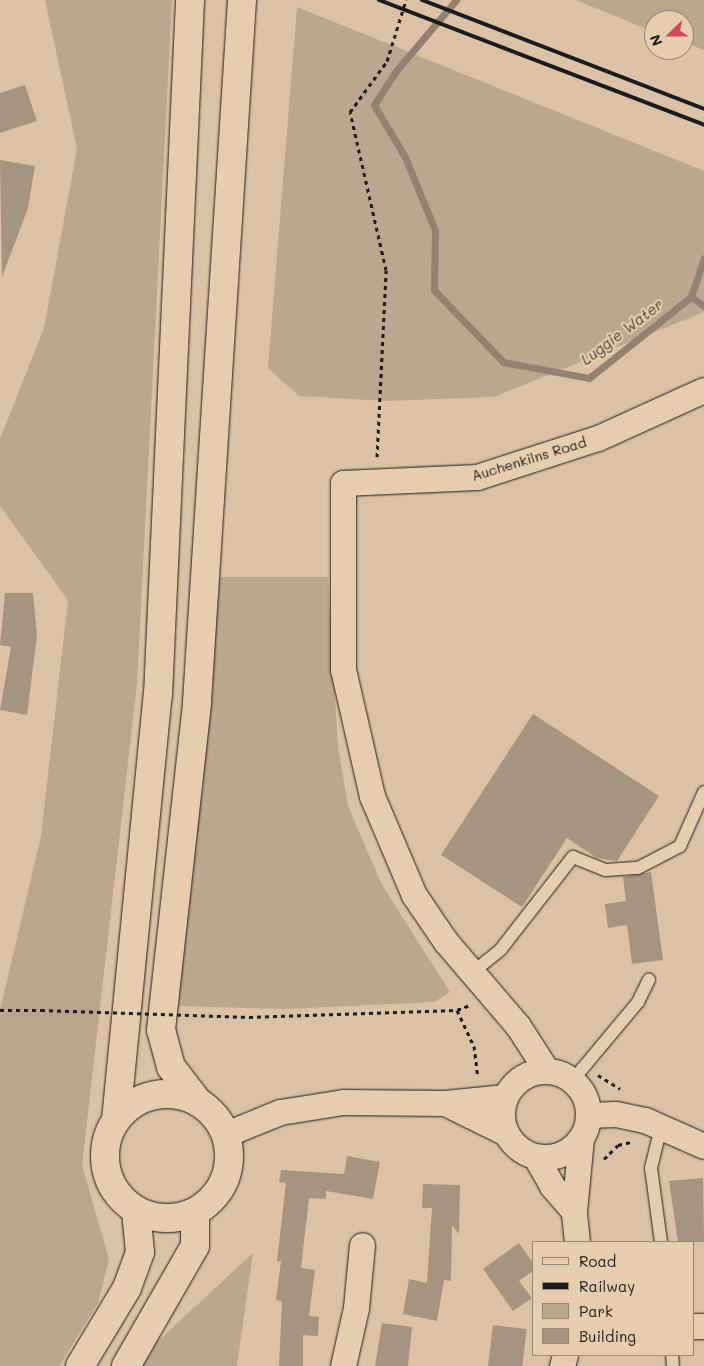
<!DOCTYPE html>
<style>
body{margin:0}
#map{position:relative;width:704px;height:1366px;overflow:hidden;background:#dbc2a6;font-family:Mali,sans-serif}
div>[style]{position:absolute}
.green>*{inset:0;background:#bba78f}
.stream>*{height:7px;margin:-3.5px;padding:0 3.5px;transform-origin:3.5px;border-radius:3.5px;background:#928272}
.building>*{inset:0;background:#a59480;transform-origin:0 0}
.path>*{height:3px;margin-top:-1.5px;transform-origin:0;background:repeating-linear-gradient(90deg,#1c1c1c 0 4px,transparent 0 8px)}
.roads{filter:drop-shadow(0 0 1px #1c1c1c) drop-shadow(0 0 1px #1c1c1c)}
.service>*{height:12px;margin:-6px;padding:0 6px;transform-origin:6px;border-radius:6px;background:#e7cdaf}
.minor>*{height:25px;margin:-12.5px;padding:0 12.5px;transform-origin:12.5px;border-radius:12.5px;background:#e7cdaf}
.minor>.ring{margin:-12.5px;padding:0;box-sizing:content-box;background:none;border:25px solid #e7cdaf;border-radius:50%}
.primary>*{height:28px;margin:-14px;padding:0 14px;transform-origin:14px;border-radius:14px;background:#e7cdaf}
.primary>.ring{margin:-14px;padding:0;box-sizing:content-box;background:none;border:28px solid #e7cdaf;border-radius:50%}
.rail>*{height:4px;margin:-2px;padding:0 2px;transform-origin:2px;border-radius:2px;background:#1c1c1c}
.path-bridge>*{height:3px;margin-top:-1.5px;transform-origin:0;background:repeating-linear-gradient(90deg,#1c1c1c 0 4px,transparent 0 8px)}
span{translate:-50% -50%;white-space:nowrap;text-align:center;line-height:1.15;-webkit-text-stroke:4.5px #e7cdaf;paint-order:stroke}
.street-label{font-size:14px;color:#1c1c1c}
.water-label{font-size:15px;color:#45403a;font-style:italic}
.legend{position:absolute;left:532px;top:1241px;width:162px;height:115px;box-sizing:border-box;background:#e7cdaf;border:1px solid #968674;margin:0;padding:6px 9px;list-style:none;font-size:15px;color:#1c1c1c}
.legend li{display:flex;align-items:center;gap:10px;height:25px}
.legend b{width:25px;border:1px solid #968674}
.north{position:absolute;left:644px;top:10px;width:50px;height:50px;box-sizing:border-box;background:#e7cdaf;border:1px solid #968674;border-radius:50%;rotate:248deg;font-size:14px;font-weight:700;line-height:20px;text-align:center;color:#1c1c1c}
.north::after{content:'';display:block;margin:auto;width:18px;height:22px;background:#d1495b;clip-path:polygon(50% 0,100% 100%,50% 72%,0 100%)}
</style>
<div id="map">
<div class="green">
<div style="clip-path:polygon(45px 0,172px 0,137px 684px,82px 1165px,109px 1259px,98px 1303px,59px 1366px,0 1366px,0 1010px,41px 836px,68px 600px,0 506px,0 439px,44px 328px,77px 149px)"></div>
<div style="clip-path:polygon(576px 0,704px 0,704px 50px,684px 42px,684px 20px,654px 20px,654px 32px)"></div>
<div style="clip-path:polygon(297px 7px,704px 171px,704px 312px,494px 397px,386px 401px,299px 396px,268px 368px)"></div>
<div style="clip-path:polygon(220px 577px,328px 577px,338px 747px,348px 806px,382px 885px,450px 992px,434px 1002px,285px 1009px,174px 1006px)"></div>
<div style="clip-path:polygon(253px 1253px,237px 1366px,142px 1366px,154px 1345px)"></div>
</div>
<div class="stream">
<div style="left:456px;top:0;width:93px;rotate:130.2deg"></div>
<div style="left:396px;top:71px;width:40px;rotate:122.9deg"></div>
<div style="left:374px;top:105px;width:61px;rotate:59.2deg"></div>
<div style="left:405px;top:157px;width:79px;rotate:67.7deg"></div>
<div style="left:435px;top:230px;width:60px;rotate:91deg"></div>
<div style="left:434px;top:290px;width:100px;rotate:46.2deg"></div>
<div style="left:503px;top:362px;width:87px;rotate:10.5deg"></div>
<div style="left:589px;top:378px;width:130px;rotate:-38.5deg"></div>
<div style="left:691px;top:297px;width:16px;rotate:35deg"></div>
<div style="left:691px;top:297px;width:41px;rotate:-71.6deg"></div>
</div>
<div class="building">
<div style="clip-path:polygon(25px 85px,37px 121px,0 133px,0 93px)"></div>
<div style="clip-path:polygon(0 160px,35px 166px,28px 208px,2px 277px)"></div>
<div style="clip-path:polygon(5px 593px,33px 593px,37px 635px,27px 715px,0 710px,11px 647px,0 645px)"></div>
<div style="clip-path:polygon(533px 714px,659px 796px,617px 861px,597px 858px,567px 838px,522px 907px,441px 855px)"></div>
<div style="clip-path:polygon(651px 872px,663px 960px,632px 964px,627px 925px,608px 928px,605px 904px,626px 901px,623px 877px)"></div>
<div style="clip-path:polygon(347px 1156px,380px 1162px,373px 1199px,326px 1191px,326px 1199px,309px 1198px,301px 1268px,315px 1270px,309px 1316px,319px 1317px,318px 1336px,303px 1335px,303px 1366px,279px 1366px,282px 1301px,276px 1300px,281px 1261px,277px 1261px,286px 1183px,279px 1182px,281px 1170px,344px 1174px)"></div>
<div style="clip-path:polygon(703px 1178px,704px 1242px,678px 1242px,669px 1181px)"></div>
<div style="clip-path:polygon(423px 1184px,460px 1185px,459px 1234px,452px 1225px,451px 1281px,444px 1280px,437px 1321px,403px 1314px,409px 1279px,427px 1283px,432px 1208px,422px 1208px)"></div>
<div style="clip-path:polygon(519px 1243px,533px 1263px,533px 1271px,519px 1281px,532px 1298px,513px 1311px,483px 1269px)"></div>
<div style="clip-path:polygon(382px 1323px,412px 1327px,408px 1366px,375px 1366px)"></div>
<div style="left:493px;top:1325px;width:34px;height:41px;rotate:7deg"></div>
</div>
<div class="path">
<div style="left:377px;top:457px;width:187px;rotate:-87.2deg"></div>
<div style="left:386px;top:270px;width:162px;rotate:-102.8deg"></div>
<div style="left:350px;top:112px;width:63px;rotate:-54deg"></div>
<div style="left:387px;top:61px;width:64px;rotate:-72.7deg"></div>
<div style="left:0;top:1010px;width:41px"></div>
<div style="left:457px;top:1010px;width:40px;rotate:65deg"></div>
<div style="left:474px;top:1046px;width:31px;rotate:83deg"></div>
<div style="left:249px;top:1017px;width:208px;rotate:-1.9deg"></div>
<div style="left:457px;top:1010px;width:14px;rotate:-21deg"></div>
<div style="left:598px;top:1075px;width:26px;rotate:32deg"></div>
<div style="left:604px;top:1159px;width:20px;rotate:-45deg"></div>
<div style="left:618px;top:1145px;width:13px;rotate:-13deg"></div>
</div>
<div class="roads">
<div class="service">
<div style="left:473px;top:972px;width:36px;rotate:-39deg"></div>
<div style="left:501px;top:949px;width:117px;rotate:-52deg"></div>
<div style="left:573px;top:857px;width:35px;rotate:22deg"></div>
<div style="left:606px;top:870px;width:32px;rotate:-4deg"></div>
<div style="left:638px;top:868px;width:47px;rotate:-27.6deg"></div>
<div style="left:680px;top:846px;width:59px;rotate:-66deg"></div>
<div style="left:572px;top:1081px;width:103px;rotate:-50.1deg"></div>
<div style="left:638px;top:1002px;width:25px;rotate:-64deg"></div>
<div style="left:661px;top:1127px;width:42px;rotate:103.7deg"></div>
<div style="left:651px;top:1168px;width:75px;rotate:82.3deg"></div>
<div style="left:672px;top:1355px;width:11px;rotate:85deg"></div>
</div>
<div class="minor">
<div style="left:547px;top:1071px;width:54px;rotate:-122.8deg"></div>
<div style="left:518px;top:1026px;width:111px;rotate:-130.6deg"></div>
<div style="left:446px;top:942px;width:57px;rotate:-124.2deg"></div>
<div style="left:414px;top:895px;width:108px;rotate:-113deg"></div>
<div style="left:372px;top:796px;width:130px;rotate:-102.9deg"></div>
<div style="left:343px;top:669px;width:186px;rotate:-90deg"></div>
<div style="left:343px;top:483px;width:134px;rotate:-2.6deg"></div>
<div style="left:477px;top:477px;width:127px;rotate:-17.9deg"></div>
<div style="left:598px;top:438px;width:116px;rotate:-24.4deg"></div>
<div class="ring" style="left:502px;top:1071px;width:61px;height:61px"></div>
<div style="left:445px;top:1103px;width:68px;rotate:26.2deg"></div>
<div style="left:588px;top:1115px;width:28px;rotate:-2deg"></div>
<div style="left:616px;top:1114px;width:30px;rotate:12deg"></div>
<div style="left:645px;top:1120px;width:64px;rotate:23.8deg"></div>
<div style="left:226px;top:1134px;width:58px;rotate:-22.2deg"></div>
<div style="left:280px;top:1112px;width:64px;rotate:-9deg"></div>
<div style="left:343px;top:1102px;width:102px;rotate:0.6deg"></div>
<div style="left:445px;top:1103px;width:60px;rotate:-5.7deg"></div>
<div style="left:535px;top:1156px;width:34px;rotate:60deg"></div>
<div style="left:552px;top:1186px;width:33px;rotate:49deg"></div>
<div style="left:577px;top:1242px;width:31px;rotate:-96deg"></div>
<div style="left:574px;top:1211px;width:73px;rotate:-84.5deg"></div>
<div style="left:693px;top:1326px;width:11px"></div>
<div style="left:343px;top:1366px;width:59px;rotate:-77.4deg"></div>
<div style="left:356px;top:1308px;width:63px;rotate:-84.6deg"></div>
<div style="left:562px;top:1366px;width:11px;rotate:-75deg"></div>
</div>
<div class="primary">
<div class="ring" style="left:105px;top:1094px;width:96px;height:96px"></div>
<div style="left:198px;top:1102px;width:44px;rotate:-127.6deg"></div>
<div style="left:171px;top:1067px;width:38px;rotate:-105deg"></div>
<div style="left:161px;top:1030px;width:330px;rotate:-83.7deg"></div>
<div style="left:197px;top:702px;width:703px;rotate:-86.33deg"></div>
<div style="left:116px;top:1120px;width:427px;rotate:-84.4deg"></div>
<div style="left:158px;top:695px;width:696px;rotate:-87.36deg"></div>
<div style="left:80px;top:1366px;width:91px;rotate:-58.9deg"></div>
<div style="left:127px;top:1288px;width:38px;rotate:-70deg"></div>
<div style="left:140px;top:1252px;width:41px;rotate:-95.6deg"></div>
<div style="left:126px;top:1366px;width:138px;rotate:-60.1deg"></div>
<div style="left:195px;top:1246px;width:33px;rotate:-90deg"></div>
</div>
</div>
<div class="rail">
<div style="left:379px;top:0;width:348px;rotate:21deg"></div>
<div style="left:422px;top:0;width:302px;rotate:21.1deg"></div>
</div>
<div class="path-bridge">
<div style="left:41px;top:1010px;width:208px;rotate:1.9deg"></div>
</div>
<div class="street-label">
<span style="left:529px;top:459px;rotate:-17deg">Auchenkilns Road</span>
</div>
<div class="water-label">
<span style="left:622px;top:332px;rotate:-37deg">Luggie Water</span>
</div>
<ul class="legend">
<li><b style="height:6px;background:#e7cdaf"></b>Road</li>
<li><b style="height:6px;background:#1c1c1c"></b>Railway</li>
<li><b style="height:14px;background:#bba78f"></b>Park</li>
<li><b style="height:14px;background:#a59480"></b>Building</li>
</ul>
<div class="north">N</div>
</div>
